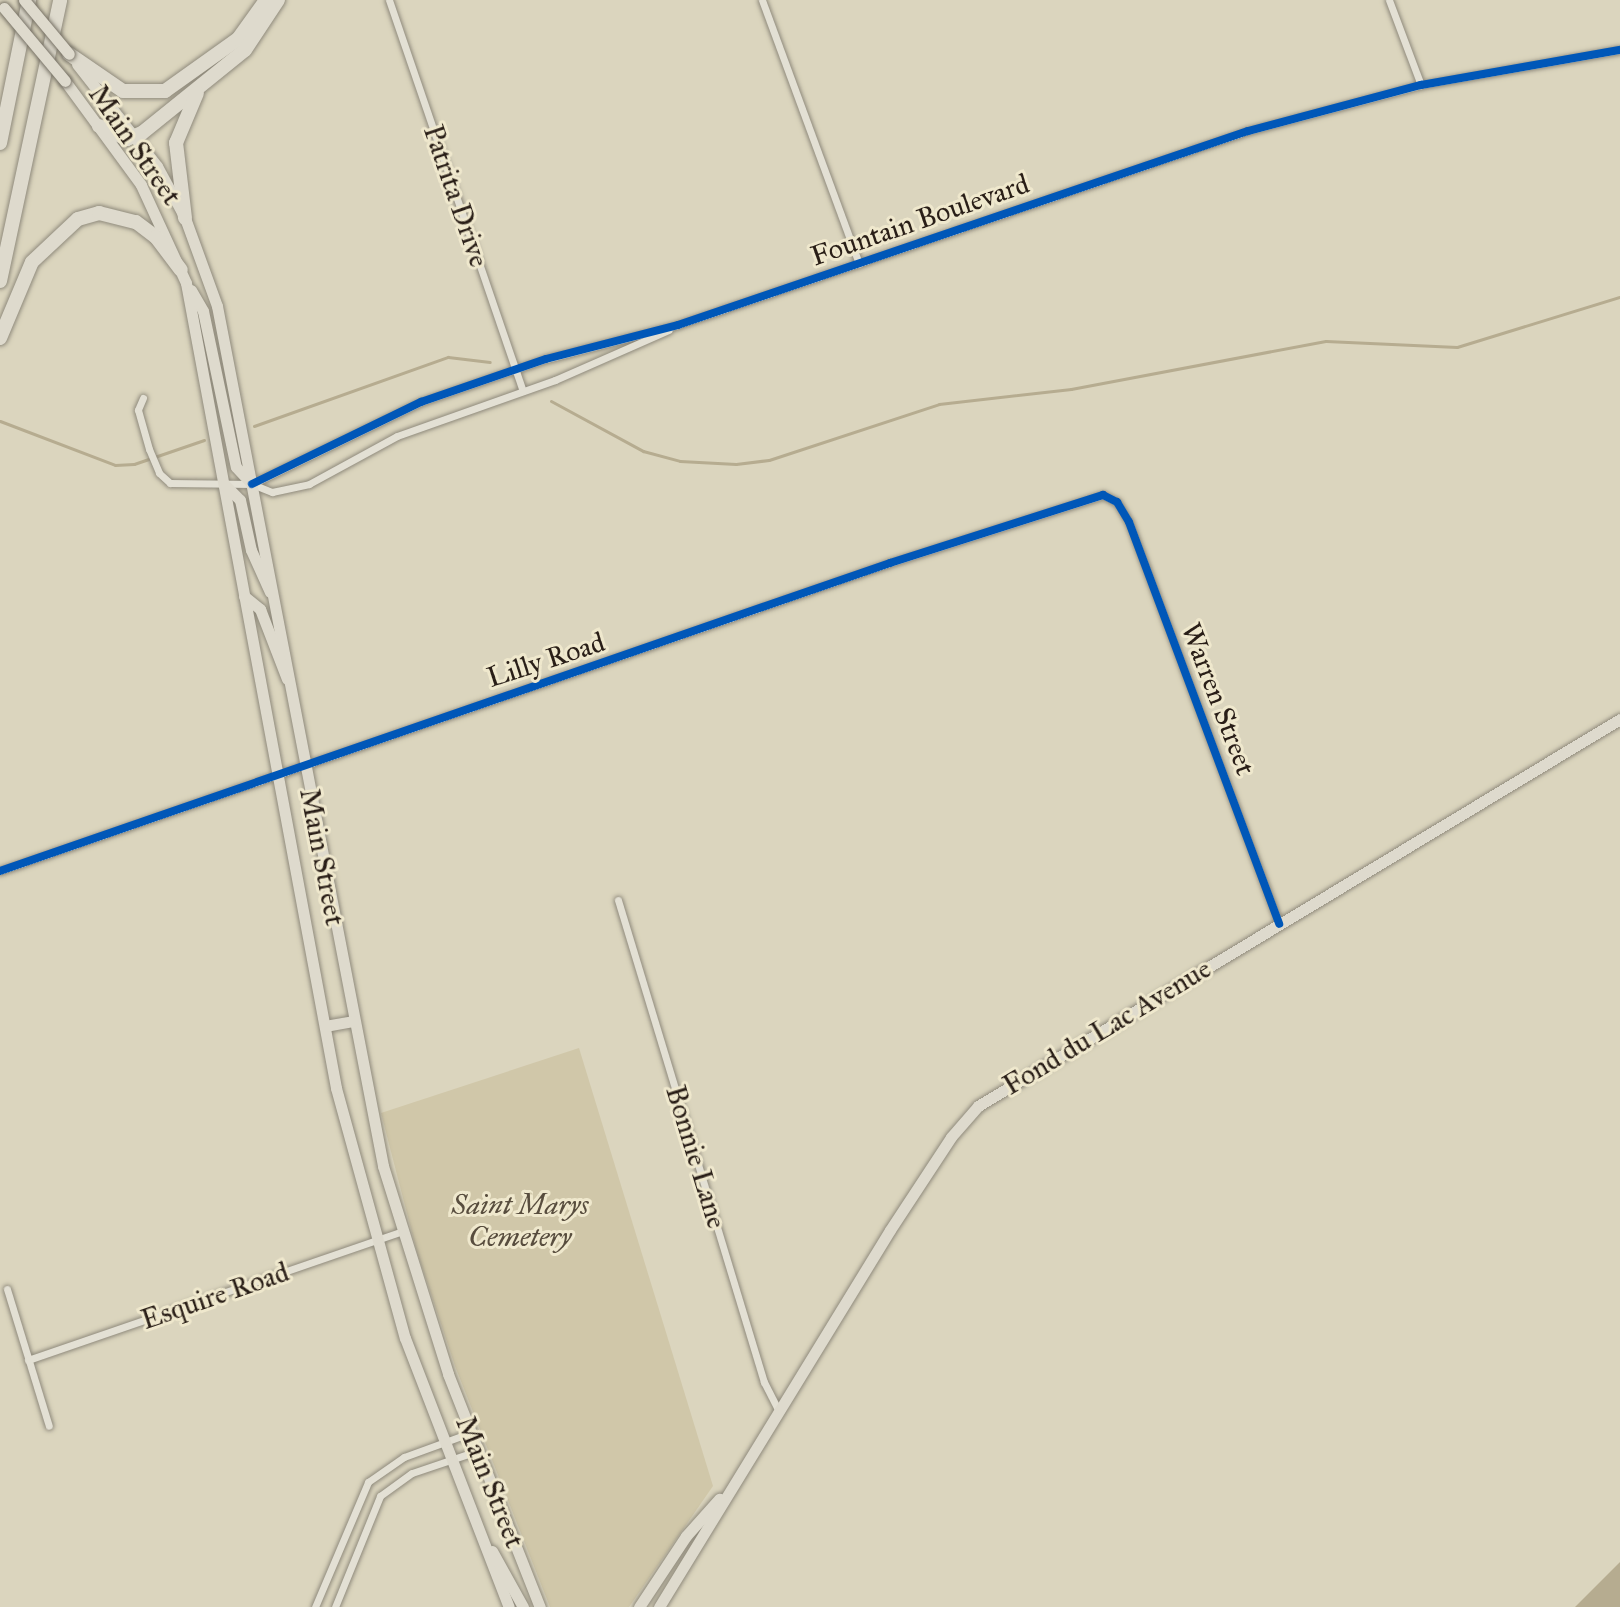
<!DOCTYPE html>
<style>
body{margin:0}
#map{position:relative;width:1620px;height:1607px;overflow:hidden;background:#dbd5be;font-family:"IM FELL Great Primer",serif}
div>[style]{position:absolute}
.green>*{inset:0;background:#d0c7a9}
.water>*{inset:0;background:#b6ac90}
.stream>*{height:3px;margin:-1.5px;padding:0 1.5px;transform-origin:1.5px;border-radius:1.5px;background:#b6ac90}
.roads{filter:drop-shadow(0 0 2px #8f8a7c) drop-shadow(0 0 2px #8f8a7c)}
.minor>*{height:7px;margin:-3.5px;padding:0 3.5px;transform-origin:3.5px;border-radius:3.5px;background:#e3e0d4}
.primary>*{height:11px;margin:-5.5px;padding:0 5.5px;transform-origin:5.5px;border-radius:5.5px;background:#dedacd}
.motorway>*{height:14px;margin:-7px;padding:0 7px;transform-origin:7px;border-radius:7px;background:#dedacd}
.bridges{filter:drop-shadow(0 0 2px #767165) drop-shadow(0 0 2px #767165)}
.primary-bridge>*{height:11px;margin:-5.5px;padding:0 5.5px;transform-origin:5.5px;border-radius:5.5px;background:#dedacd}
.cycleway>*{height:8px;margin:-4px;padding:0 4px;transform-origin:4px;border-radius:4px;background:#0057b8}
span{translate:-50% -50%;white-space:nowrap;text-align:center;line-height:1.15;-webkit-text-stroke:6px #efe8cd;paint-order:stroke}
.street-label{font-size:28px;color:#291e17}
.park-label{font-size:28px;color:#584d3e;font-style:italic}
</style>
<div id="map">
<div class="green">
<div style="clip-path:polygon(579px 1048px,713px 1486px,629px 1607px,550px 1607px,455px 1366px,417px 1252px,381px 1113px)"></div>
</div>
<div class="water">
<div style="clip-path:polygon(1620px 1561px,1620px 1607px,1575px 1607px,1620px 1562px)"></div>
</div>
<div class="stream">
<div style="left:551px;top:401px;width:105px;rotate:28.5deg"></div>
<div style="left:643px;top:451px;width:38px;rotate:15deg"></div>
<div style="left:680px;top:461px;width:56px;rotate:3.1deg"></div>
<div style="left:736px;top:464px;width:33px;rotate:-7deg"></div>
<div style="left:769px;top:460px;width:179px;rotate:-18.2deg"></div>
<div style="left:939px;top:404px;width:133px;rotate:-6.5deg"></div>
<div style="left:1071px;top:389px;width:259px;rotate:-10.7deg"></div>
<div style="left:1326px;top:341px;width:131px;rotate:2.6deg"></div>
<div style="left:1457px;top:347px;width:170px;rotate:-17.1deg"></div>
<div style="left:0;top:421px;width:123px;rotate:20.9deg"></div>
<div style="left:115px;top:465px;width:19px;rotate:-3deg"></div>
<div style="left:134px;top:464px;width:74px;rotate:-18.9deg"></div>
<div style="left:254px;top:426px;width:206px;rotate:-19.6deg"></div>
<div style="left:448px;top:357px;width:42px;rotate:6.8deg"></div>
</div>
<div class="roads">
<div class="minor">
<div style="left:389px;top:0;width:413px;rotate:71.1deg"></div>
<div style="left:762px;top:0;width:281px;rotate:69.8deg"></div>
<div style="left:1389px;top:0;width:91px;rotate:69.4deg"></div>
<div style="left:143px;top:398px;width:13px;rotate:113deg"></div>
<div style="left:138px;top:410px;width:41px;rotate:74.2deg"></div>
<div style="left:149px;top:449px;width:26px;rotate:67deg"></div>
<div style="left:159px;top:473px;width:15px;rotate:42deg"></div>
<div style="left:170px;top:483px;width:82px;rotate:0.7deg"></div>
<div style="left:252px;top:484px;width:22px;rotate:22deg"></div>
<div style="left:272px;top:492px;width:38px;rotate:-12deg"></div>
<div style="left:309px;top:484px;width:100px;rotate:-28.6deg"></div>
<div style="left:397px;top:436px;width:168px;rotate:-19.5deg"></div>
<div style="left:555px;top:380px;width:124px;rotate:-23.7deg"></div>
<div style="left:252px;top:484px;width:188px;rotate:-25.9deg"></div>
<div style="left:421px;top:402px;width:132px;rotate:-19deg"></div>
<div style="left:546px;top:359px;width:136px;rotate:-14.4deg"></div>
<div style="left:678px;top:325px;width:602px;rotate:-18.8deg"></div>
<div style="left:1248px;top:131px;width:179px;rotate:-14.9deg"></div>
<div style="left:1421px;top:85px;width:202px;rotate:-10deg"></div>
<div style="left:0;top:871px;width:942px;rotate:-19.09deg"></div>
<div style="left:890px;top:563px;width:224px;rotate:-17.7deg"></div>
<div style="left:1103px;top:495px;width:16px;rotate:27deg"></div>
<div style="left:1117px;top:502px;width:23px;rotate:59deg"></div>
<div style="left:1129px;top:522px;width:429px;rotate:69.5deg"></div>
<div style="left:618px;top:900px;width:504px;rotate:73.15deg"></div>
<div style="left:764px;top:1382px;width:34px;rotate:63deg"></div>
<div style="left:7px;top:1289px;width:143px;rotate:73deg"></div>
<div style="left:28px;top:1360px;width:396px;rotate:-19deg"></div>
<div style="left:315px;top:1607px;width:136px;rotate:-67deg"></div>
<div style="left:368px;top:1482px;width:44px;rotate:-34.8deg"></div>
<div style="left:404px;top:1457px;width:70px;rotate:-20deg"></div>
<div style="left:335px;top:1607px;width:120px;rotate:-67.9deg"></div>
<div style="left:380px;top:1496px;width:39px;rotate:-36deg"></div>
<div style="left:412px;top:1473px;width:69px;rotate:-18.7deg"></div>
</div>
<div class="primary">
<div style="left:77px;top:64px;width:130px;rotate:51.9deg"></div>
<div style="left:157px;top:166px;width:59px;rotate:61.7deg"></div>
<div style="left:185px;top:218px;width:94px;rotate:70deg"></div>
<div style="left:217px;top:306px;width:876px;rotate:79.07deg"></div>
<div style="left:383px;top:1166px;width:218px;rotate:72.6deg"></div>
<div style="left:448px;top:1374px;width:251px;rotate:68.5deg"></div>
<div style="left:65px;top:81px;width:129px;rotate:53.8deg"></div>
<div style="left:141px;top:185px;width:108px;rotate:65.3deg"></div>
<div style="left:186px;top:283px;width:819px;rotate:79.44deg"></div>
<div style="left:336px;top:1088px;width:259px;rotate:74.6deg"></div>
<div style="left:405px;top:1338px;width:288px;rotate:68.9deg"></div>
<div style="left:191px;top:290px;width:24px;rotate:60deg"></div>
<div style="left:203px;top:311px;width:159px;rotate:78.1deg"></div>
<div style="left:236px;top:467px;width:23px;rotate:47deg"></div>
<div style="left:225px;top:485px;width:21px;rotate:45deg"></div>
<div style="left:240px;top:500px;width:51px;rotate:77.6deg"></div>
<div style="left:251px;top:550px;width:46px;rotate:65.7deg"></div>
<div style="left:244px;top:596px;width:21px;rotate:39deg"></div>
<div style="left:260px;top:609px;width:75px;rotate:68.9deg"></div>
<div style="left:325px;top:1026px;width:28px;rotate:-10deg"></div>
<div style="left:492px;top:1551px;width:64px;rotate:61deg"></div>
<div style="left:639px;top:1607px;width:85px;rotate:-56.5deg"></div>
<div style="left:686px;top:1536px;width:50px;rotate:-48.3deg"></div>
<div style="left:659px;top:1607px;width:442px;rotate:-58.5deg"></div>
<div style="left:890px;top:1230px;width:111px;rotate:-56.7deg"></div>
<div style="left:951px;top:1137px;width:41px;rotate:-48.9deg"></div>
<div style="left:978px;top:1106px;width:750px;rotate:-31.08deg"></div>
</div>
<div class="motorway">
<div style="left:69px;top:54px;width:65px;rotate:34.4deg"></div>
<div style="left:123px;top:91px;width:42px"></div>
<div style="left:165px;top:91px;width:90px;rotate:-35.5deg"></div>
<div style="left:238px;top:39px;width:48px;rotate:-54.3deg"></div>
<div style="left:99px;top:126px;width:31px;rotate:25deg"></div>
<div style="left:127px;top:139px;width:16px;rotate:-22deg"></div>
<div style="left:142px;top:133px;width:132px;rotate:-38.9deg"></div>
<div style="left:245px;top:50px;width:60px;rotate:-56.6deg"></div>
<div style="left:0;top:143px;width:146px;rotate:-78.5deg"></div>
<div style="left:185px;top:218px;width:76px;rotate:-96.8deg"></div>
<div style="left:176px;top:143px;width:54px;rotate:-67.2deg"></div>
<div style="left:0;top:281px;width:287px;rotate:-77.9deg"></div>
<div style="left:0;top:338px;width:82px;rotate:-67.2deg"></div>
<div style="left:32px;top:262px;width:63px;rotate:-43.1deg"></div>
<div style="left:78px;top:219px;width:22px;rotate:-16deg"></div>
<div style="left:99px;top:213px;width:38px;rotate:14deg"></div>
<div style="left:136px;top:222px;width:25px;rotate:37deg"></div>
<div style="left:156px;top:237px;width:41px;rotate:52.9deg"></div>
</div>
</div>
<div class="bridges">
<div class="primary-bridge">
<div style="left:24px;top:0;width:70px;rotate:50.2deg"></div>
<div style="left:4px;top:8px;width:95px;rotate:50.1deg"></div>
</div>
</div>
<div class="cycleway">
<div style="left:252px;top:484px;width:188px;rotate:-25.9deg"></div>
<div style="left:421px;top:402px;width:132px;rotate:-19deg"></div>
<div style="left:546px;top:359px;width:136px;rotate:-14.4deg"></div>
<div style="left:678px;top:325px;width:602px;rotate:-18.8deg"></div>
<div style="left:1248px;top:131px;width:179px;rotate:-14.9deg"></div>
<div style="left:1421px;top:85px;width:202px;rotate:-10deg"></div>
<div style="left:0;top:871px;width:942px;rotate:-19.09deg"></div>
<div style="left:890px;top:563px;width:224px;rotate:-17.7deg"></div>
<div style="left:1103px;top:495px;width:16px;rotate:27deg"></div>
<div style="left:1117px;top:502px;width:23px;rotate:59deg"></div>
<div style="left:1129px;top:522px;width:429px;rotate:69.5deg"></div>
</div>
<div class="street-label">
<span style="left:135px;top:145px;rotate:55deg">Main Street</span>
<span style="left:456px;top:196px;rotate:71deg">Patrita Drive</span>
<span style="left:920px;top:220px;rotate:-19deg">Fountain Boulevard</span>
<span style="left:546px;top:660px;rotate:-18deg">Lilly Road</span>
<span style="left:1218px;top:699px;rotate:69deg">Warren Street</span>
<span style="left:322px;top:857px;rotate:79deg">Main Street</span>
<span style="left:1107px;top:1027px;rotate:-31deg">Fond du Lac Avenue</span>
<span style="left:696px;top:1157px;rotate:73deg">Bonnie Lane</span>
<span style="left:215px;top:1296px;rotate:-19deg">Esquire Road</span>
<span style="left:490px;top:1482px;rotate:68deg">Main Street</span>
</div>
<div class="park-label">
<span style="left:520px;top:1221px">Saint Marys<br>Cemetery</span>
</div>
</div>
